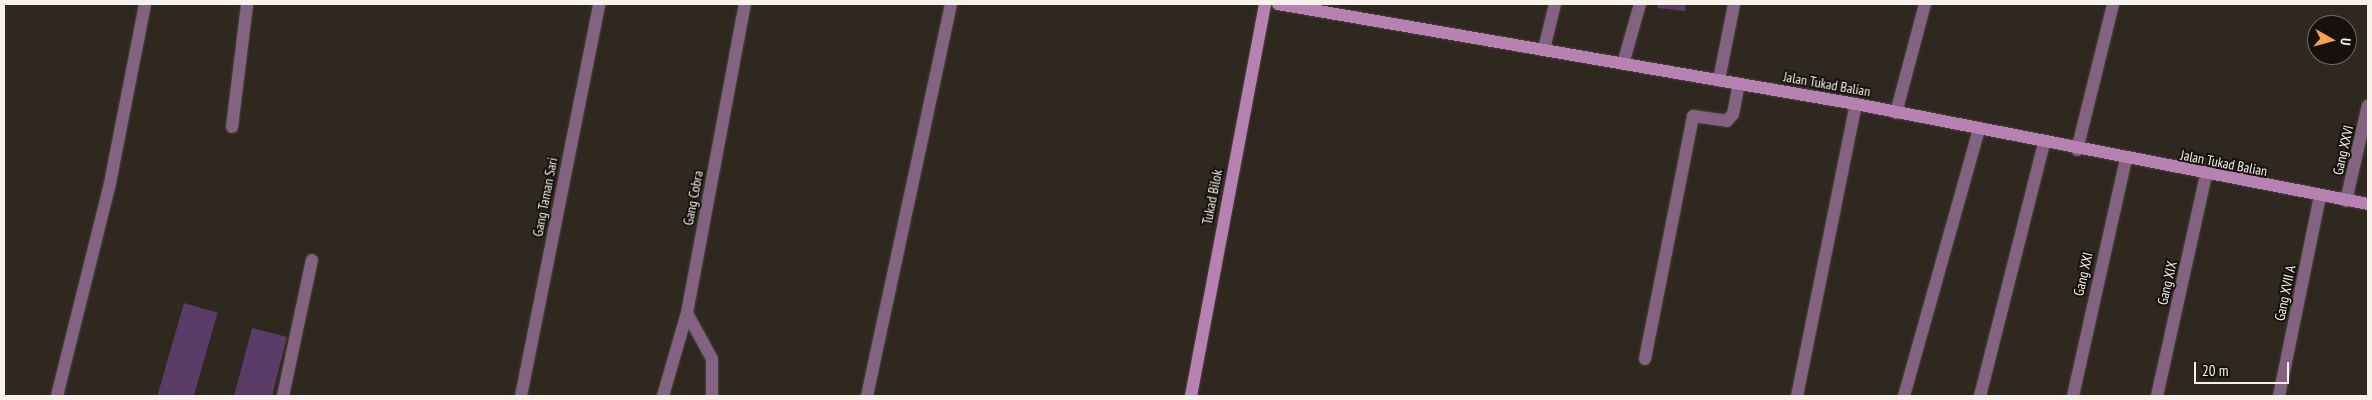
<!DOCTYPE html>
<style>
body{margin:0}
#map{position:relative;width:2372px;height:400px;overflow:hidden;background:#2f281e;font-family:"PT Sans Narrow",sans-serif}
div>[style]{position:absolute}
.building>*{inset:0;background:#593d68;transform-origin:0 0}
.roads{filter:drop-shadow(0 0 1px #4b443b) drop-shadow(0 0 1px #4b443b)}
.lane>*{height:12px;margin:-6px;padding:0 6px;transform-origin:6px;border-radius:6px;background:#846281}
.street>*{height:12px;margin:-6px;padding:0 6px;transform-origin:6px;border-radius:6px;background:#846281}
.secondary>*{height:12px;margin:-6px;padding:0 6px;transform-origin:6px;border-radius:6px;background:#b782b3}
span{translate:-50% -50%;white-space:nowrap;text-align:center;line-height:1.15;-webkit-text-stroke:4px #15120d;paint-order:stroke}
.street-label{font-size:14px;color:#f6f1eb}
.frame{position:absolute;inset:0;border:5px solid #f6f1eb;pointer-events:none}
.north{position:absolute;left:2307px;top:15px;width:50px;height:50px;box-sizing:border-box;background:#15120d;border:1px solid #6f6b66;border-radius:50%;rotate:97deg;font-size:14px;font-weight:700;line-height:20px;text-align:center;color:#f6f1eb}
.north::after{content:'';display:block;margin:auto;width:18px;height:22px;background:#fa9f4e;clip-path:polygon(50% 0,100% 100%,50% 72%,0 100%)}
.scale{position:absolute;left:2194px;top:362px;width:95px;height:22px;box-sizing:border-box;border:2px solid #f6f1eb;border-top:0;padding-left:6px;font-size:15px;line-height:18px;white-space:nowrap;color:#f6f1eb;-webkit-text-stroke:4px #15120d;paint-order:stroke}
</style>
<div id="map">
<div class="building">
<div style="clip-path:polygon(1658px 4px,1686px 4px,1685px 11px,1657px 8px)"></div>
<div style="left:184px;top:303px;width:35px;height:96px;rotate:16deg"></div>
<div style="clip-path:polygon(252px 328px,287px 337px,272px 396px,234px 396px)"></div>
</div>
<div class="roads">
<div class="lane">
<div style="left:1645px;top:359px;width:248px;rotate:-78.8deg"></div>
<div style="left:1693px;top:116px;width:34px;rotate:8deg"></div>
<div style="left:1727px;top:121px;width:9px;rotate:-49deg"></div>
<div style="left:1733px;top:114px;width:31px;rotate:-79deg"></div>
<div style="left:1904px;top:396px;width:276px;rotate:-74.3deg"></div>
</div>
<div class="street">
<div style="left:1544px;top:49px;width:46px;rotate:-76.3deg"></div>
<div style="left:1623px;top:64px;width:62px;rotate:-74.2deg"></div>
<div style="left:1719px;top:80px;width:77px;rotate:-78.8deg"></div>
<div style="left:1896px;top:113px;width:113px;rotate:-75.1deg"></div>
<div style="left:232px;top:127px;width:124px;rotate:-83deg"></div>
<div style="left:2077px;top:150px;width:150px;rotate:-76.1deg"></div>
<div style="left:2346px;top:201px;width:98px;rotate:-77.1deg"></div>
<div style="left:687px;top:313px;width:52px;rotate:61.5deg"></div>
<div style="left:712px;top:359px;width:37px;rotate:90deg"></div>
<div style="left:57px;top:396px;width:219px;rotate:-76deg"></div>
<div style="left:110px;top:183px;width:182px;rotate:-78.9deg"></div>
<div style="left:283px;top:396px;width:139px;rotate:-78deg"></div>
<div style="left:521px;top:396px;width:400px;rotate:-78.7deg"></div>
<div style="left:663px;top:396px;width:86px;rotate:-73.9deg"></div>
<div style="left:687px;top:313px;width:314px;rotate:-79.4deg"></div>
<div style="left:867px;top:396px;width:401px;rotate:-77.9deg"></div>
<div style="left:1797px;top:396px;width:298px;rotate:-78.6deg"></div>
<div style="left:1980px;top:396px;width:261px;rotate:-75.8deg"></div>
<div style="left:2073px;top:396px;width:243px;rotate:-77.4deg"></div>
<div style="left:2157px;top:396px;width:226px;rotate:-77.5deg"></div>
<div style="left:2279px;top:396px;width:204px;rotate:-78.4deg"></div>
</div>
<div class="secondary">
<div style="left:1278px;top:4px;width:587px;rotate:9.82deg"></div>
<div style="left:1856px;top:104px;width:522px;rotate:11.05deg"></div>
<div style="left:1191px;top:396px;width:399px;rotate:-79.3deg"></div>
</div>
</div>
<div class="street-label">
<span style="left:1827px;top:84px;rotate:10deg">Jalan Tukad Balian</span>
<span style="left:2343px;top:150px;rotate:-77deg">Gang XXVI</span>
<span style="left:2224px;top:163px;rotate:11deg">Jalan Tukad Balian</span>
<span style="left:545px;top:197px;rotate:-79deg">Gang Taman Sari</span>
<span style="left:1212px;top:197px;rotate:-79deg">Tukad Bilok</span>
<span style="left:693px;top:198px;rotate:-79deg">Gang Cobra</span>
<span style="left:2083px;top:274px;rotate:-77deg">Gang XXI</span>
<span style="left:2167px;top:283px;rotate:-77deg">Gang XIX</span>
<span style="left:2285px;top:293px;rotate:-78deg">Gang XVII A</span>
</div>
<div class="frame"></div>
<div class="north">U</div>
<div class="scale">20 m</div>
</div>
